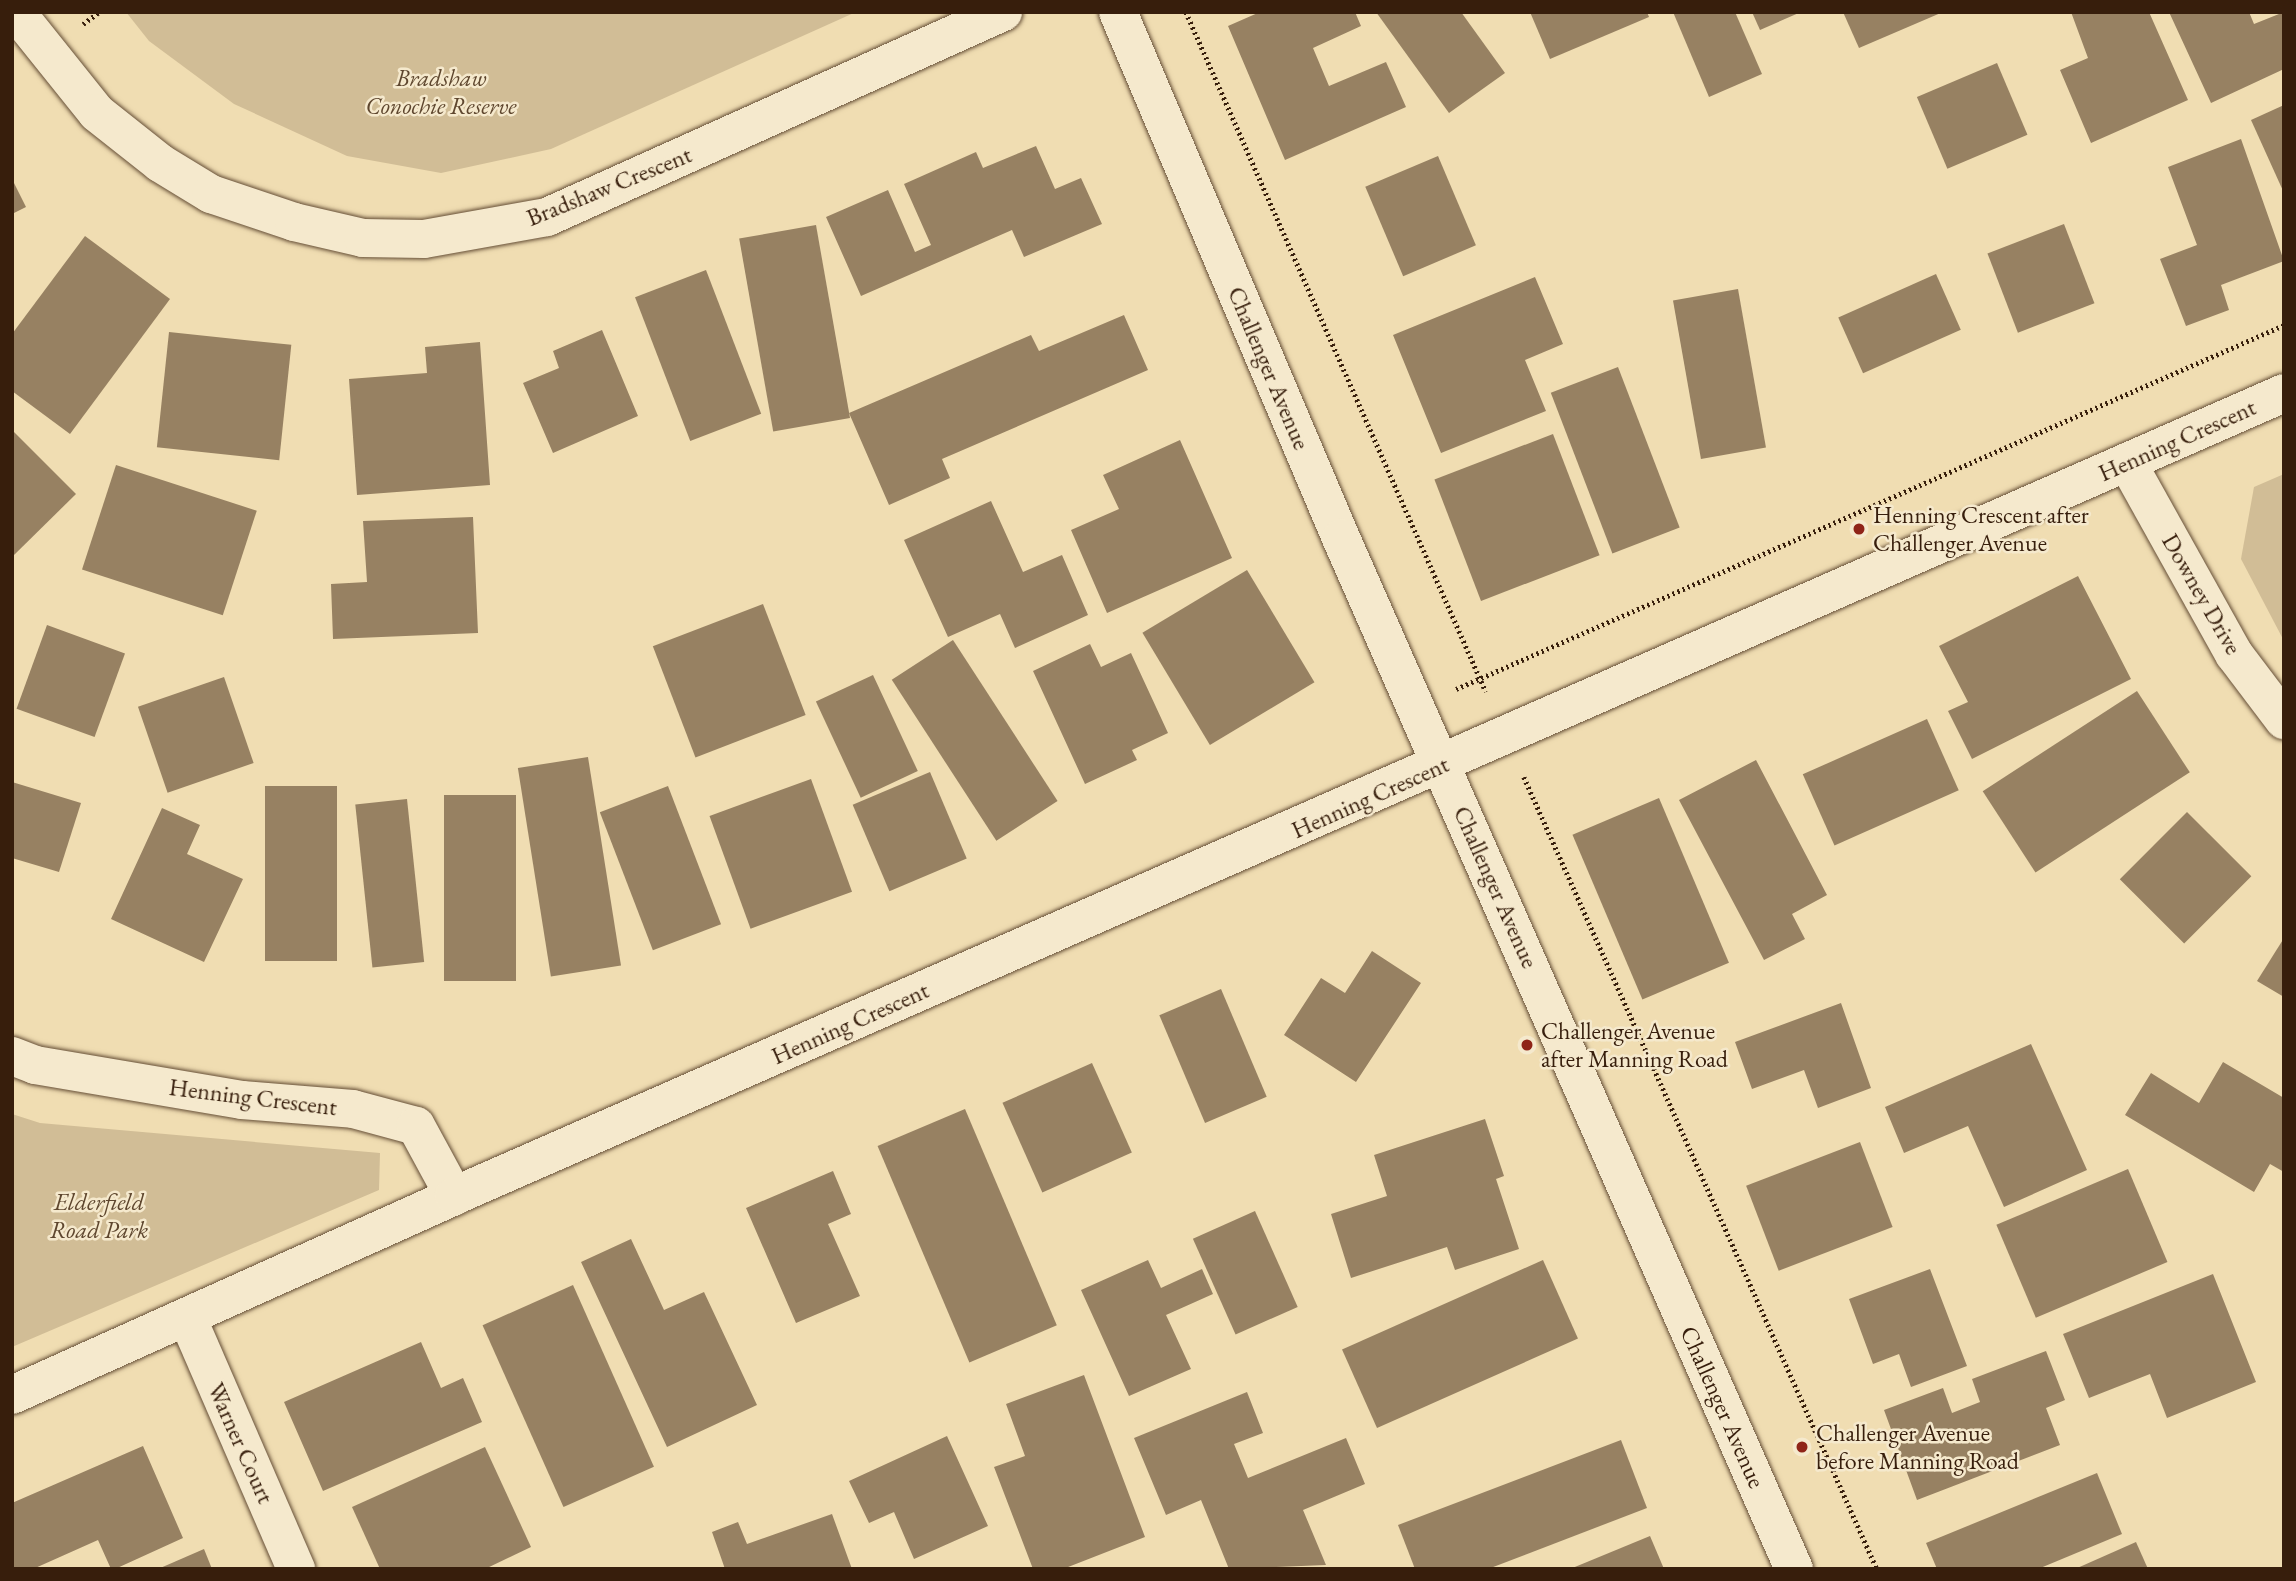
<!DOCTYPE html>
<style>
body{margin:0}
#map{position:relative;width:2296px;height:1581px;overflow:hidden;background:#f0ddb2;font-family:"EB Garamond",serif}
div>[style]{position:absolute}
.green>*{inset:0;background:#d1bd96}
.building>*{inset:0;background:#978162;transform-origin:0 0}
.path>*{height:4.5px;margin-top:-2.25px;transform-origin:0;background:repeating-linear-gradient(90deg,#371e0c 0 2px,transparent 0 5.5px)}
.roads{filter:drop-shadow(0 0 2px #654e36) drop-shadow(0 0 2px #654e36)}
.minor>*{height:38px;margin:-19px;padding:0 19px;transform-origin:19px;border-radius:19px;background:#f5e9cd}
.dots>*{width:19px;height:19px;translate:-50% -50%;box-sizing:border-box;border:4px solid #f5e9cd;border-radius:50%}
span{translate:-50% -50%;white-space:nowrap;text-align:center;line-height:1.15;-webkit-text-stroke:5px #f5e9cd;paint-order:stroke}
.park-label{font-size:24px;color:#5e462e;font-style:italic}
.street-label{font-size:24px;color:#371e0c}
.poi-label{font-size:24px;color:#371e0c}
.left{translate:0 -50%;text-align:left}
.frame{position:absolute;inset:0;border:14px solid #371e0c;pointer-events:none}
</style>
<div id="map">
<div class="green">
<div style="clip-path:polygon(126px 12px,856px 12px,551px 149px,441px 173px,347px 156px,234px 104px,149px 41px)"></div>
<div style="clip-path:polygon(2284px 474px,2284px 641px,2241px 559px,2254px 487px)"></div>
<div style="clip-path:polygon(12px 1114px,40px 1123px,380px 1153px,379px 1190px,12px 1347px)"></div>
</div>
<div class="building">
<div style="clip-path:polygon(1260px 12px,1355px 12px,1361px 26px,1313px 48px,1329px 86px,1386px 62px,1406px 107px,1285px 160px,1228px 26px)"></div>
<div style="clip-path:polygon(1376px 12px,1461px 12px,1505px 73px,1449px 113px)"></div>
<div style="clip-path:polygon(1530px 12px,1647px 12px,1649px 17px,1550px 59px)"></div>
<div style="clip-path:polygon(1673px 12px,1735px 12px,1762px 74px,1709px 97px)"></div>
<div style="clip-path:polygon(1752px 12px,1801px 12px,1760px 30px)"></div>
<div style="clip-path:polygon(1843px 12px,1943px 12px,1859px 48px)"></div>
<div style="clip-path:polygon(2071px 12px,2149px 12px,2188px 100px,2091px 143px,2060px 70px,2088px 58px)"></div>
<div style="clip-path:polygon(2169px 12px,2249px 12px,2254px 24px,2284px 12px,2284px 69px,2211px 103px)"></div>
<div style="left:1997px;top:63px;width:78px;height:87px;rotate:67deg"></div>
<div style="clip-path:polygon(2284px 105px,2284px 193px,2251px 120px)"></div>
<div style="clip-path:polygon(2241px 139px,2284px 261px,2221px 285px,2229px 310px,2186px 326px,2160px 259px,2197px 245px,2168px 167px)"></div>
<div style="clip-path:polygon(1036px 146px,1055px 189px,1081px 178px,1102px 224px,1024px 257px,1012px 230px,861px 296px,826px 217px,888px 190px,915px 252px,931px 245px,904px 184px,976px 152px,983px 168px)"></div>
<div style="left:1438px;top:156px;width:97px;height:79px;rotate:67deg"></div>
<div style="clip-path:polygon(12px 179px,26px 207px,12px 214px)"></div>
<div style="left:2064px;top:224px;width:85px;height:82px;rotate:69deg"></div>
<div style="left:816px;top:225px;width:196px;height:78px;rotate:80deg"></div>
<div style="clip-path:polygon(85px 236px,170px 299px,70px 434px,12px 391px,12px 334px)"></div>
<div style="left:706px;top:270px;width:154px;height:76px;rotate:69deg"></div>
<div style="left:1936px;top:274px;width:61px;height:107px;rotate:66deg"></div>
<div style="clip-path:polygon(1535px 277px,1563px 344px,1525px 360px,1546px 411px,1441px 453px,1393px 335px)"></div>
<div style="left:1738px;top:289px;width:161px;height:66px;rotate:80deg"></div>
<div style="clip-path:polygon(1124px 315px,1148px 370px,942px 459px,950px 478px,889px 505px,849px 413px,1031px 335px,1039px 351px)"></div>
<div style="clip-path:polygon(602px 330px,638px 416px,553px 453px,523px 383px,559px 368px,553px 351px)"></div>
<div style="left:169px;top:332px;width:123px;height:116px;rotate:6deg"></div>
<div style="clip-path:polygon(480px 342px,490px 485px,357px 495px,349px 379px,427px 373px,425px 347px)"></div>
<div style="left:1618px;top:367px;width:172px;height:72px;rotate:69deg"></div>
<div style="clip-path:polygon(12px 430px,76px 494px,12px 557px)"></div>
<div style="left:1553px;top:434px;width:130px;height:127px;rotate:69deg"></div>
<div style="clip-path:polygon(1180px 440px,1232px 558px,1107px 613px,1071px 530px,1119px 509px,1103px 475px)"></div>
<div style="left:116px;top:465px;width:148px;height:110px;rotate:18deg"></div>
<div style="clip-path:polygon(991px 501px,1023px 572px,1062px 555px,1088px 615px,1015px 648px,1000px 614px,948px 637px,904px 540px)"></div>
<div style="clip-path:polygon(473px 517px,478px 633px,333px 639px,331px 584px,367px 582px,363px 521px)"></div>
<div style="left:1247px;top:570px;width:131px;height:122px;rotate:59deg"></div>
<div style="clip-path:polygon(2078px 576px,2131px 679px,1972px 759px,1948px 711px,1968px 702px,1939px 646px)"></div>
<div style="left:763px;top:604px;width:119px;height:118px;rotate:69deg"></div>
<div style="left:47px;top:625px;width:83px;height:89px;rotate:20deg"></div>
<div style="left:953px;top:640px;width:192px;height:73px;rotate:57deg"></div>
<div style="clip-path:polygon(1090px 644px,1101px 667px,1131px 653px,1168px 733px,1132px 750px,1137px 760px,1085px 784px,1033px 671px)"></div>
<div style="left:873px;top:675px;width:106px;height:63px;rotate:65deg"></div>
<div style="left:224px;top:677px;width:91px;height:91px;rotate:71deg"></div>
<div style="left:2137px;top:691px;width:97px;height:184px;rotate:57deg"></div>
<div style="left:1927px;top:719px;width:78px;height:136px;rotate:66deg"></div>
<div style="left:588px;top:757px;width:211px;height:71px;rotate:81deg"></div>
<div style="clip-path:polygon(1756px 760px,1827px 895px,1792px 914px,1805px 939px,1764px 960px,1679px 800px)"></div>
<div style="left:930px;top:772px;width:94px;height:84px;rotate:67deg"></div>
<div style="left:811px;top:779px;width:120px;height:108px;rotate:70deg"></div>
<div style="clip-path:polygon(12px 782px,81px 803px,59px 872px,12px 858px)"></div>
<div style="left:265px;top:786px;width:72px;height:175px"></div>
<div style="left:668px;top:786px;width:148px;height:73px;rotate:69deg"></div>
<div style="left:516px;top:795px;width:186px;height:72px;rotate:90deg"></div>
<div style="left:1659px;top:798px;width:179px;height:94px;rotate:67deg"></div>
<div style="left:407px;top:799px;width:164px;height:52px;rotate:84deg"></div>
<div style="clip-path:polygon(162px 808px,200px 825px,187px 854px,243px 879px,204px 962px,111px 919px)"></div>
<div style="left:2187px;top:812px;width:91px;height:95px;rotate:45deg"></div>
<div style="clip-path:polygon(2284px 938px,2284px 997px,2257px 981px)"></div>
<div style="clip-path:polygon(1372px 951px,1421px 983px,1356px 1082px,1284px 1035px,1321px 978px,1345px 993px)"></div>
<div style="left:1221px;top:989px;width:117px;height:67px;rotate:67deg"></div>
<div style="clip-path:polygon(1841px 1003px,1871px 1088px,1818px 1108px,1804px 1070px,1752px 1089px,1735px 1042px)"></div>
<div style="clip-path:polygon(2031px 1044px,2087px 1170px,2004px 1207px,1968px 1126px,1904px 1153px,1885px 1107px)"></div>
<div style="clip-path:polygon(2223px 1062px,2284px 1098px,2284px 1172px,2270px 1164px,2254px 1192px,2125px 1115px,2151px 1073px,2199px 1103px)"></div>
<div style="left:1092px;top:1063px;width:98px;height:98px;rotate:66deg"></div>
<div style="left:965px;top:1109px;width:235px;height:95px;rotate:67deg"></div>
<div style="clip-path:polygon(1485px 1119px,1504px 1176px,1496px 1179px,1519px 1249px,1455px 1270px,1447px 1247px,1351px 1278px,1331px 1214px,1387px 1196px,1374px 1155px)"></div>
<div style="left:1860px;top:1142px;width:91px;height:122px;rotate:69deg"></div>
<div style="left:2128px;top:1169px;width:101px;height:143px;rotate:67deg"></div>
<div style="clip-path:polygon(833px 1171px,851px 1214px,828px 1224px,860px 1296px,796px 1323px,746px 1208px)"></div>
<div style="left:1255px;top:1211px;width:105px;height:68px;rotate:66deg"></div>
<div style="clip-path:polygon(631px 1239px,664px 1310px,704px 1292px,757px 1405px,667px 1447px,581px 1262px)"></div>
<div style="clip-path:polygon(1148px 1260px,1161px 1288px,1202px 1269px,1213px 1294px,1166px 1315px,1191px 1369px,1129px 1396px,1081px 1290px)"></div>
<div style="left:1543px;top:1260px;width:86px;height:220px;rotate:66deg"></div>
<div style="clip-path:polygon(1930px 1269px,1967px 1366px,1911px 1387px,1899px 1354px,1873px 1364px,1849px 1299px)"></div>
<div style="clip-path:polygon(2213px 1274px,2256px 1382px,2167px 1418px,2150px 1374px,2089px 1398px,2063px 1334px)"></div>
<div style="left:573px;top:1285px;width:199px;height:99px;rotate:66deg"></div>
<div style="clip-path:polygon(421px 1342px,441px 1388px,463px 1378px,482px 1422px,323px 1491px,284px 1402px)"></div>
<div style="clip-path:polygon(2046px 1351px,2065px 1400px,2046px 1408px,2060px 1445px,1917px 1500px,1884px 1410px,1943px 1388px,1952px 1413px,1980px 1402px,1972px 1379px)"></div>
<div style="clip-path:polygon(1084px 1375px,1145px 1537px,1063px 1569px,1033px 1569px,994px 1467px,1025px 1456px,1006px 1404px)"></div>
<div style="clip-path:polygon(1247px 1392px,1263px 1433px,1234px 1444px,1248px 1478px,1346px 1438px,1365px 1484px,1303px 1510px,1326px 1565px,1229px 1569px,1201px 1500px,1166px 1515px,1134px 1438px)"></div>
<div style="clip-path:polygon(947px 1436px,988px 1526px,914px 1559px,894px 1512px,869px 1523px,849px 1481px)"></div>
<div style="clip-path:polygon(1621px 1440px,1647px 1508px,1488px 1569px,1415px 1569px,1398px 1525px)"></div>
<div style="clip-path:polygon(143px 1446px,183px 1538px,115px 1569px,111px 1569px,98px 1540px,33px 1569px,12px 1569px,12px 1503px)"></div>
<div style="clip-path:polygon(485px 1447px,531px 1547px,485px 1569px,380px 1569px,352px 1507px)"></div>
<div style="clip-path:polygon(2097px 1473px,2122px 1534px,2038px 1569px,1937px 1569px,1926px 1543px)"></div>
<div style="clip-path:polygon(832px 1514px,852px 1569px,725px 1569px,712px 1532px,738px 1522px,747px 1544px)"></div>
<div style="clip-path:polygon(1650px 1536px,1664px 1569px,1570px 1569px)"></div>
<div style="clip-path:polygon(2136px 1542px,2148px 1569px,2075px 1569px)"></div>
<div style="clip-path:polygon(204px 1549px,212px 1569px,158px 1569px)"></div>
</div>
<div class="path">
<div style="left:1186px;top:12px;width:743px;rotate:66.19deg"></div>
<div style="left:83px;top:24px;width:20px;rotate:-37deg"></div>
<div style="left:1456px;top:689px;width:904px;rotate:-23.73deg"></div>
<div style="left:1524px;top:777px;width:867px;rotate:65.98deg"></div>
</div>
<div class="roads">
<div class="minor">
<div style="left:16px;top:12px;width:129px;rotate:51.3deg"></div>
<div style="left:97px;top:113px;width:80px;rotate:38.4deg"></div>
<div style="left:160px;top:163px;width:60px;rotate:31.3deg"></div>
<div style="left:211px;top:194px;width:88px;rotate:18.6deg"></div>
<div style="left:294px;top:222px;width:71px;rotate:13.1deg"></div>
<div style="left:363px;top:238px;width:61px;rotate:0.9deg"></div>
<div style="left:424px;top:239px;width:125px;rotate:-10.1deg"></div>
<div style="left:547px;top:217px;width:500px;rotate:-24.2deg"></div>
<div style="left:1118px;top:12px;width:571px;rotate:67.03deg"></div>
<div style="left:1341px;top:538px;width:1126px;rotate:66.28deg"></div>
<div style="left:2127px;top:462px;width:220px;rotate:60.9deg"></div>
<div style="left:2234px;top:654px;width:83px;rotate:52.9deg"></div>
<div style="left:12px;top:1056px;width:25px;rotate:21deg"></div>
<div style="left:35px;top:1065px;width:210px;rotate:9.6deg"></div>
<div style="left:242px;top:1100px;width:111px;rotate:4.6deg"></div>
<div style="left:353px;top:1109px;width:65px;rotate:15.1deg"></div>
<div style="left:416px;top:1126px;width:80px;rotate:61.5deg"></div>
<div style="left:187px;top:1317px;width:275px;rotate:66.6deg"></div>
<div style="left:12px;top:1395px;width:485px;rotate:-24.2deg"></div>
<div style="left:454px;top:1196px;width:1998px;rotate:-23.69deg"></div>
</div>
</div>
<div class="dots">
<div style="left:1859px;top:529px;background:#8f2418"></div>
<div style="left:1527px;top:1045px;background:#8f2418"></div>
<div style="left:1802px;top:1447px;background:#8f2418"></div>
</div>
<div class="park-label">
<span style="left:441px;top:92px">Bradshaw<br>Conochie Reserve</span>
<span style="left:99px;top:1216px">Elderfield<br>Road Park</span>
</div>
<div class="street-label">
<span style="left:609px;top:186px;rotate:-22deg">Bradshaw Crescent</span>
<span style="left:1269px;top:368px;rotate:67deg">Challenger Avenue</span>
<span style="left:2177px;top:440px;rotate:-24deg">Henning Crescent</span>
<span style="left:2202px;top:594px;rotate:60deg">Downey Drive</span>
<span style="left:1370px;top:797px;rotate:-24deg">Henning Crescent</span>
<span style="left:1496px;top:887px;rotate:66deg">Challenger Avenue</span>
<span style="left:850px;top:1023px;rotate:-24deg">Henning Crescent</span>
<span style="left:253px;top:1097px;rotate:7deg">Henning Crescent</span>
<span style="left:1723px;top:1407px;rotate:66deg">Challenger Avenue</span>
<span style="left:241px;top:1443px;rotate:66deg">Warner Court</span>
</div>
<div class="poi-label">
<span class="left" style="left:1873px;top:529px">Henning Crescent after<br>Challenger Avenue</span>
<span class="left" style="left:1541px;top:1045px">Challenger Avenue<br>after Manning Road</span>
<span class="left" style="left:1816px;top:1447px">Challenger Avenue<br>before Manning Road</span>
</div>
<div class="frame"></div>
</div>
